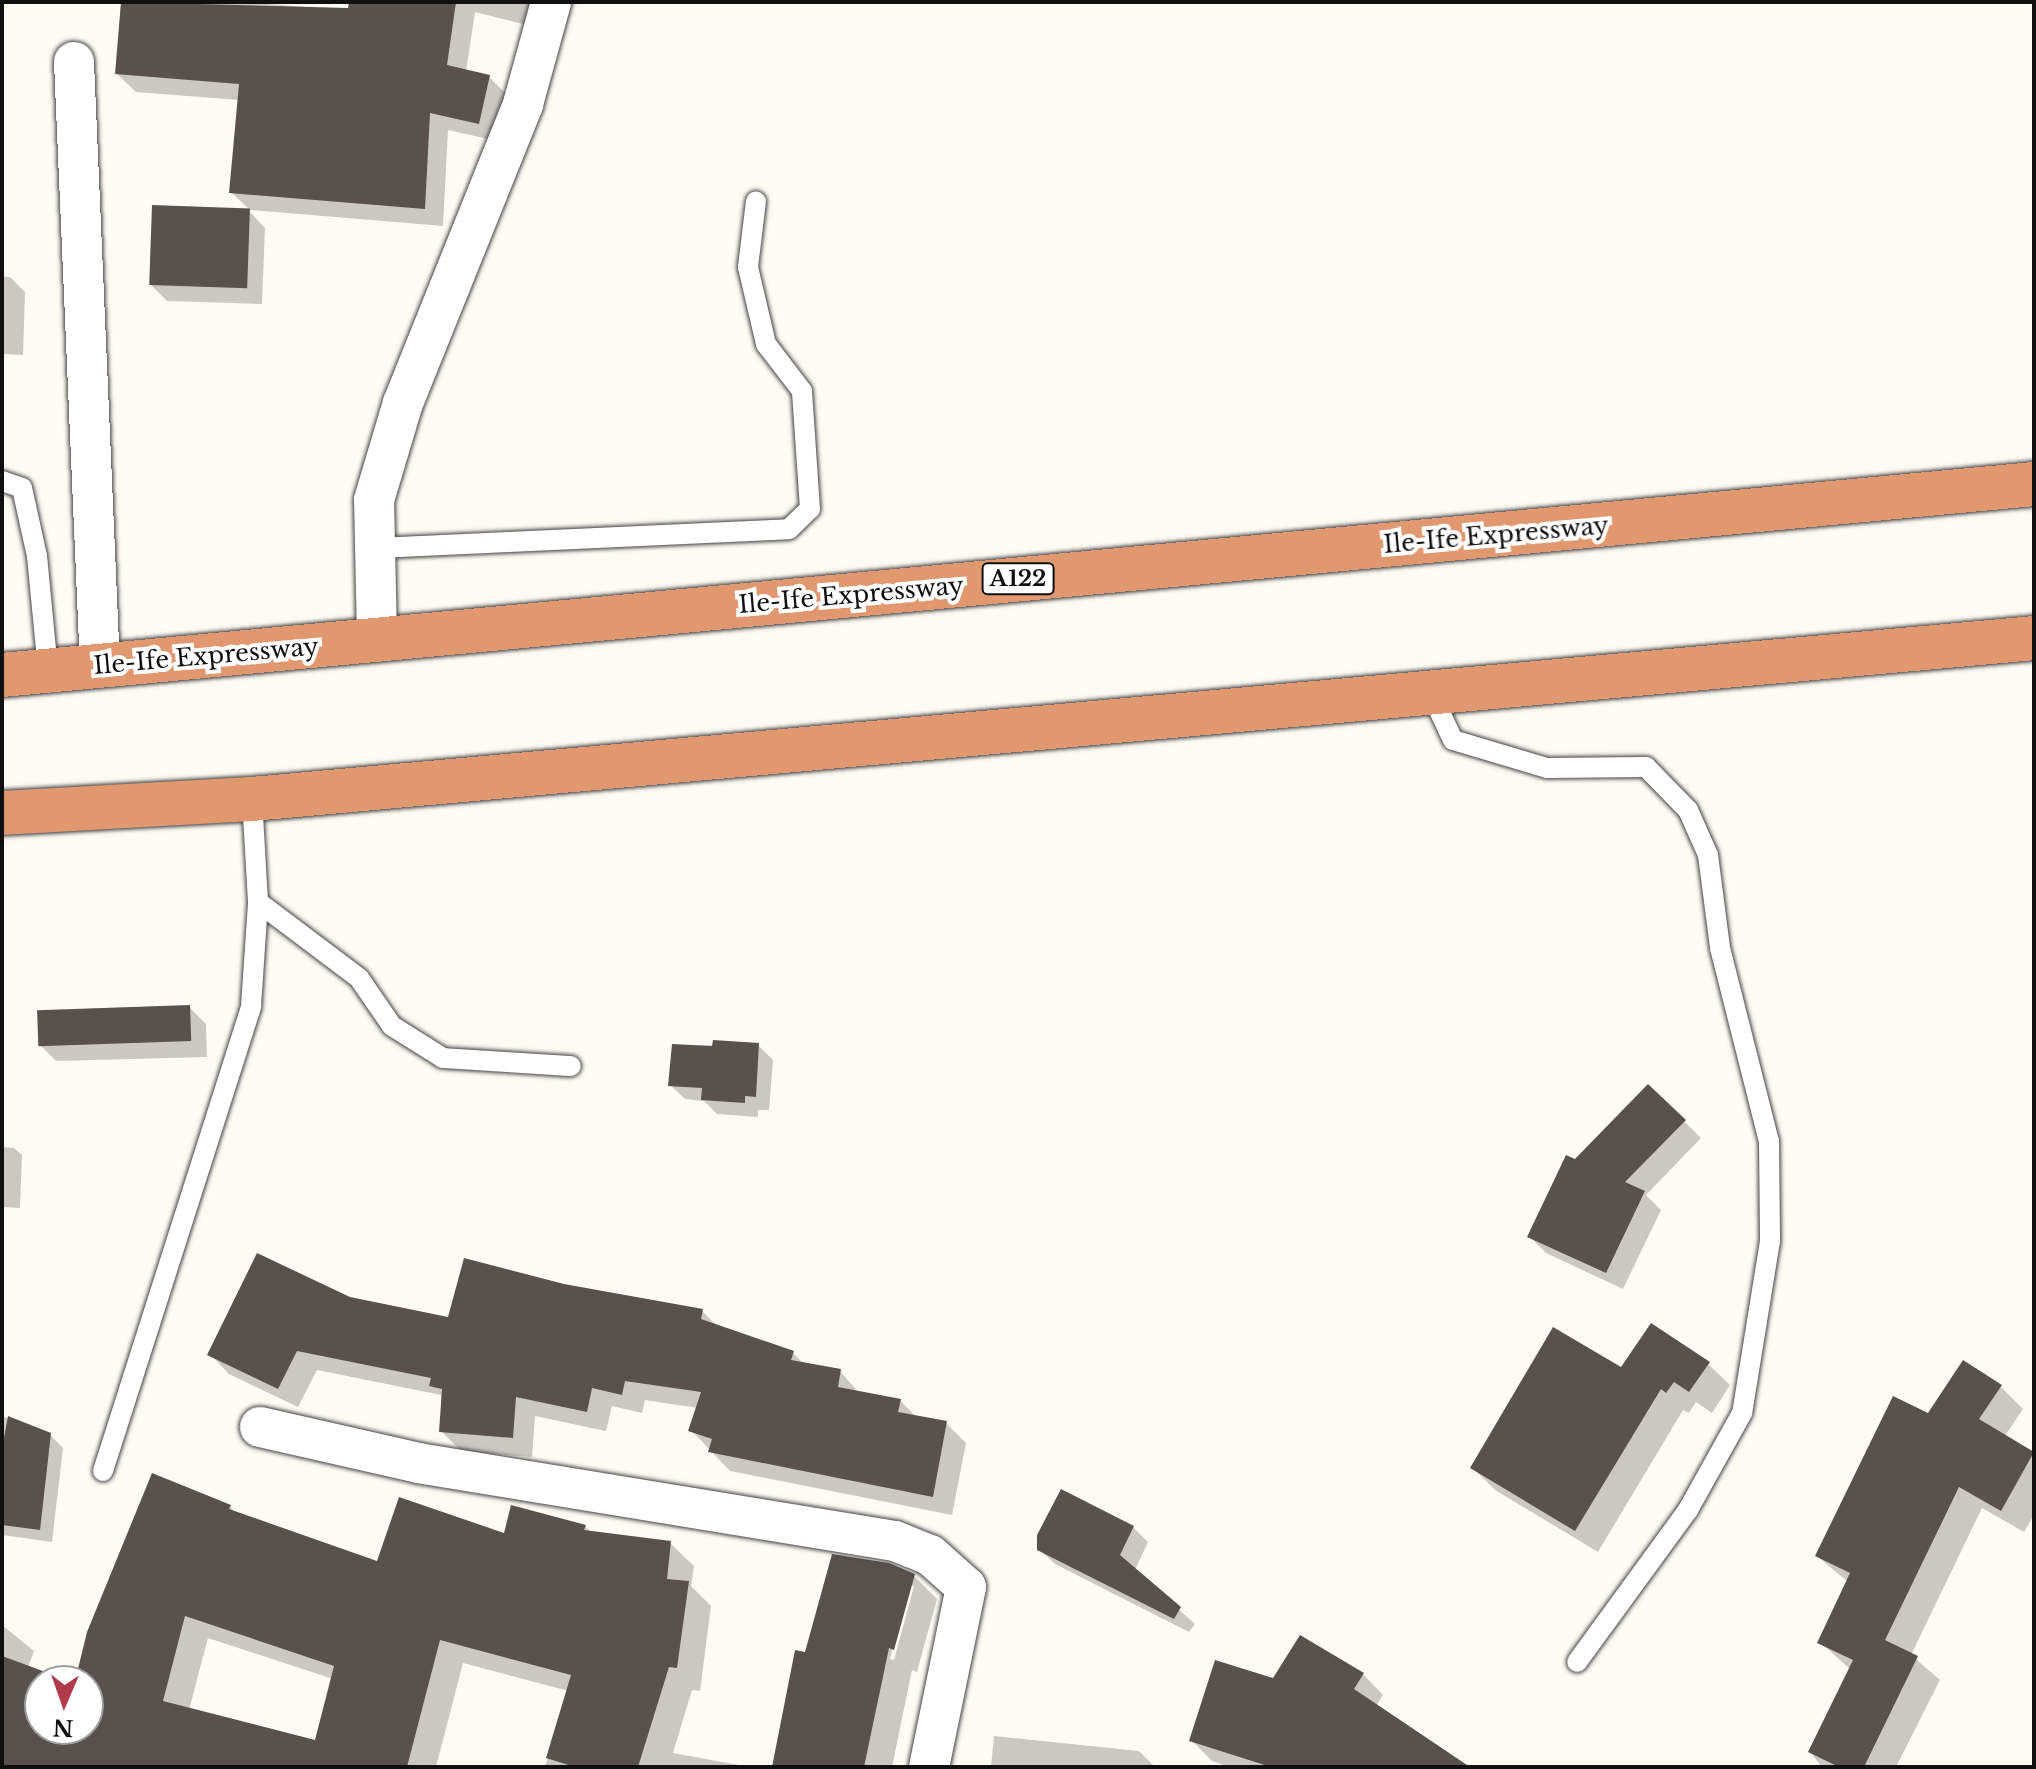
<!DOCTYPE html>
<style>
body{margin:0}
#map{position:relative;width:2036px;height:1769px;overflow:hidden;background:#fefbf5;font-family:"Libre Baskerville",serif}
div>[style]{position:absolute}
.shadow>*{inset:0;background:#0003}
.building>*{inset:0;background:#58514e;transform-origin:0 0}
.roads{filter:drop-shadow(0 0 2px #434343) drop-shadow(0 0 2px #434343)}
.lane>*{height:20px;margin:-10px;padding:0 10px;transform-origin:10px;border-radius:10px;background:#fff}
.street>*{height:40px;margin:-20px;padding:0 20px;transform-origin:20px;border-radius:20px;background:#fff}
.highway>*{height:44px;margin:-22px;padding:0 22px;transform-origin:22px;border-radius:22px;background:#e2986e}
span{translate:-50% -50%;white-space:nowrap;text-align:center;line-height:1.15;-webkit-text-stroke:8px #fff;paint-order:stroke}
.shield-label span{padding:2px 6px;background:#fff;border:2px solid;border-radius:6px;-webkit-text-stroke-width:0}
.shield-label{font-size:22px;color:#101010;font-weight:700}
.street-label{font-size:24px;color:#101010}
.frame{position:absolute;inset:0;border:4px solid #101010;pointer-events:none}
.north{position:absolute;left:24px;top:1665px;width:80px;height:80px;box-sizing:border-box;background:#fff;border:2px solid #9f9f9f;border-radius:50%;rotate:182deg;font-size:22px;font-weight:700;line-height:32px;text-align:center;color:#101010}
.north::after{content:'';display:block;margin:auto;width:28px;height:36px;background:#b0394a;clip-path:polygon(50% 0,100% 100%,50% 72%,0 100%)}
</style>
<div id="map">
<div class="shadow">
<div style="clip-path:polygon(123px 2px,239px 2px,333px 9px,341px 17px,407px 2px,537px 2px,531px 26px,475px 12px,466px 72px,489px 77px,508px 96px,497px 141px,448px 130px,443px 226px,250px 210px,231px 192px,239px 100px,136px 92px,117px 74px)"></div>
<div style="clip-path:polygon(249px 211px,265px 228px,262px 304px,167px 301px,150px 284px)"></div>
<div style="clip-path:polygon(2px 277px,10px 277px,25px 292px,23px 355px,2px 354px)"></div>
<div style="clip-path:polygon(189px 1007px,206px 1024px,207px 1057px,56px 1061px,40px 1045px)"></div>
<div style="clip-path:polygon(758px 1045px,773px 1060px,769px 1110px,758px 1110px,758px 1117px,717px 1114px,704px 1101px,685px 1099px,670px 1085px,674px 1046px)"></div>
<div style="clip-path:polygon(1684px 1121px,1701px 1138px,1646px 1195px,1661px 1210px,1623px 1289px,1546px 1253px,1529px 1236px,1576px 1161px)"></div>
<div style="clip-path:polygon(2px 1147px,14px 1148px,22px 1155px,20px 1208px,2px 1207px)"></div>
<div style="clip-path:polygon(563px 1286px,702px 1311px,718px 1327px,793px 1353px,805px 1365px,840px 1371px,859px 1393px,900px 1400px,917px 1418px,946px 1423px,966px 1443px,952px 1515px,730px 1471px,691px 1430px,698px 1408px,645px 1400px,642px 1413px,612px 1406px,606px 1431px,535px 1416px,532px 1457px,461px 1451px,441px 1431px,441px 1395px,317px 1370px,298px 1407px,229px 1374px,210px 1354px,349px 1299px,449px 1319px)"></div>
<div style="clip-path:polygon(1708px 1364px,1730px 1385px,1712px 1413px,1696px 1402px,1689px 1413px,1683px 1410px,1598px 1552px,1495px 1490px,1473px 1468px,1622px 1370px)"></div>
<div style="clip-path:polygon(2001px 1387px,2023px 1409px,2005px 1436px,2034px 1452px,2034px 1515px,2024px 1532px,1982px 1508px,1911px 1655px,1940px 1680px,1896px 1767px,1822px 1767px,1810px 1752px,1850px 1669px,1820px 1642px,1848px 1582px,1817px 1556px,1929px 1416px)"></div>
<div style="clip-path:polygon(2px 1416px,50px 1435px,63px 1448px,52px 1542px,2px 1535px)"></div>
<div style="clip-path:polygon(evenodd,229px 1506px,238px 1515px,378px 1563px,505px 1536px,585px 1526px,592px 1533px,670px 1543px,694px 1566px,691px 1586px,711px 1606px,700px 1691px,692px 1690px,673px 1753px,750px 1767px,545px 1767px,569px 1691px,463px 1663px,436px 1767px,2px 1767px,2px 1625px,34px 1651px,28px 1667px,65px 1681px,40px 1681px,40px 1729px,88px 1729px,88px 1681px,77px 1681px,229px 1506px,208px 1638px,333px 1679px,317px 1742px,189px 1710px,208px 1638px)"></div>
<div style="clip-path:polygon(1133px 1527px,1148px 1542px,1135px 1570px,1195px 1624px,1189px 1632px,1055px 1564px,1039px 1549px)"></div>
<div style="clip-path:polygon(evenodd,914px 1576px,937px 1599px,917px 1672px,912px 1670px,892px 1767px,774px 1767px,806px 1654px,914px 1576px,910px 1586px,914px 1586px,894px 1660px,890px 1659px,910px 1586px)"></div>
<div style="clip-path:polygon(1363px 1674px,1383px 1695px,1376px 1706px,1467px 1767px,1230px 1767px,1212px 1761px,1192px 1741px)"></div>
<div style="clip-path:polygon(994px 1736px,1139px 1751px,1155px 1767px,991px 1767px)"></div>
</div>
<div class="building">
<div style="clip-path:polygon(121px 2px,348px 8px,349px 2px,456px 2px,447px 65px,490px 75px,479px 124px,430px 113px,425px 209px,229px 193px,239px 84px,115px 74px)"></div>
<div style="left:152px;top:205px;width:98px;height:80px;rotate:2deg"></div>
<div style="left:190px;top:1005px;width:36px;height:153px;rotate:88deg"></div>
<div style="clip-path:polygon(713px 1040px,759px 1043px,756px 1097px,745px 1096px,745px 1103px,701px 1100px,702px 1088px,668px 1086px,672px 1044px,712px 1046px)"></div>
<div style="clip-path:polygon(1648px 1084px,1686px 1120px,1625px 1182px,1645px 1191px,1606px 1273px,1527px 1237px,1566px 1155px,1575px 1159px)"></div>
<div style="clip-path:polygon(257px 1253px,350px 1297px,448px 1317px,464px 1258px,564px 1284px,703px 1309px,701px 1319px,794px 1351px,791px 1360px,841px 1369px,838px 1387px,901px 1399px,898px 1412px,947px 1421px,933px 1497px,708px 1452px,712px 1439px,688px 1431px,701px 1392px,625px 1381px,622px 1395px,592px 1388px,587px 1412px,516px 1397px,513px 1438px,439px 1432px,442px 1389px,429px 1386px,431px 1378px,297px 1351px,278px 1389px,207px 1355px)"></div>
<div style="clip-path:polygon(1651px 1323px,1710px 1362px,1689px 1392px,1674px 1382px,1666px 1393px,1661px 1389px,1575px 1531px,1470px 1468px,1553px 1327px,1621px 1367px)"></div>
<div style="clip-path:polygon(1963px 1360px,2002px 1385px,1979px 1419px,2034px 1452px,2001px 1511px,1959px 1487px,1885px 1640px,1918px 1656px,1864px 1767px,1839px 1767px,1808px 1752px,1853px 1660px,1817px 1643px,1850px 1573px,1815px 1556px,1893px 1396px,1928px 1413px)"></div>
<div style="clip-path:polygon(8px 1416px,51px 1433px,40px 1530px,2px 1525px,2px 1449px)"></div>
<div style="clip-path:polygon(evenodd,152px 1473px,231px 1505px,229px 1509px,377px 1561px,399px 1497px,504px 1533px,511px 1505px,586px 1525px,584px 1530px,671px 1541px,667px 1579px,689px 1581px,677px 1668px,669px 1667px,638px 1767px,575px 1767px,546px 1758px,571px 1675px,440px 1640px,407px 1767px,2px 1767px,2px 1656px,70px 1681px,40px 1681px,40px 1729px,88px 1729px,88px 1681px,75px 1681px,87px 1632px,152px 1473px,185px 1616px,334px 1666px,315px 1740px,163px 1701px,185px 1616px)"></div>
<div style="clip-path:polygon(1061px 1489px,1134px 1526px,1120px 1555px,1181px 1607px,1174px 1619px,1037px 1550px,1037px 1535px)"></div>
<div style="clip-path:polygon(832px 1554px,889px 1563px,915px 1574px,894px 1650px,889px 1648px,864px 1767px,772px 1767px,795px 1650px,805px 1652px)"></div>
<div style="clip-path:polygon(1300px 1635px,1364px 1673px,1354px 1689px,1470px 1767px,1271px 1767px,1189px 1741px,1215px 1660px,1273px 1678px)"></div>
</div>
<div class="roads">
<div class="lane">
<div style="left:2px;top:481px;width:21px;rotate:19deg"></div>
<div style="left:22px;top:488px;width:70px;rotate:77.6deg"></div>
<div style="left:37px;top:556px;width:116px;rotate:84.5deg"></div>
<div style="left:377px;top:548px;width:412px;rotate:-2.6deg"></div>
<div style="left:789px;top:529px;width:29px;rotate:-44deg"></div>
<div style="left:810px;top:509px;width:118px;rotate:-93.9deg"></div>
<div style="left:802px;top:391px;width:59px;rotate:-127.5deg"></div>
<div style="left:766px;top:344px;width:79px;rotate:-103.2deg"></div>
<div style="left:748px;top:267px;width:66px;rotate:-83.1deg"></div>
<div style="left:1430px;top:691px;width:54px;rotate:64.9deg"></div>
<div style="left:1453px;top:740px;width:98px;rotate:16.6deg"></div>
<div style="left:1547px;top:768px;width:99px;rotate:-0.6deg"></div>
<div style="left:1646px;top:767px;width:60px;rotate:45.7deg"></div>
<div style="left:1688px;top:810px;width:49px;rotate:66deg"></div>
<div style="left:1708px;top:855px;width:94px;rotate:82.6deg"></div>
<div style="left:1720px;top:948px;width:199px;rotate:75.8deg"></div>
<div style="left:1769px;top:1141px;width:100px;rotate:89.4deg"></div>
<div style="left:1770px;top:1241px;width:174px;rotate:99.2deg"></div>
<div style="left:1742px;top:1413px;width:111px;rotate:119.1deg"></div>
<div style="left:1688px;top:1510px;width:188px;rotate:126.1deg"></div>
<div style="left:258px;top:902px;width:126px;rotate:37deg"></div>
<div style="left:359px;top:978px;width:58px;rotate:55.5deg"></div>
<div style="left:392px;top:1026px;width:60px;rotate:32.1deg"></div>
<div style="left:443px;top:1058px;width:128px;rotate:3.6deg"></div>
<div style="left:103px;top:1471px;width:488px;rotate:-72.3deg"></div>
<div style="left:251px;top:1006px;width:104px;rotate:-86.1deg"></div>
<div style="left:258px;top:902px;width:103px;rotate:-93.3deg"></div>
</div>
<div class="street">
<div style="left:74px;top:62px;width:605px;rotate:87.54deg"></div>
<div style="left:377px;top:640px;width:140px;rotate:-91.2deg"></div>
<div style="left:374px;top:500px;width:101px;rotate:-73.4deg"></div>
<div style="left:403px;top:403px;width:322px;rotate:-68.1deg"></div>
<div style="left:523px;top:104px;width:106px;rotate:-74.6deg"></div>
<div style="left:260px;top:1427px;width:162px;rotate:12.8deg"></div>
<div style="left:418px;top:1463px;width:483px;rotate:9.3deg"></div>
<div style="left:895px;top:1541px;width:38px;rotate:22deg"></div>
<div style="left:930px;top:1555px;width:48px;rotate:41.6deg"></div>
<div style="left:966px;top:1587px;width:184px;rotate:101.6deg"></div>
</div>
<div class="highway">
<div style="left:2px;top:675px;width:2041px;rotate:-5.37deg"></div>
<div style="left:2px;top:813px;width:250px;rotate:-3.2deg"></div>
<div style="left:252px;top:799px;width:1789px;rotate:-5.16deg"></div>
</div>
</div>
<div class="shield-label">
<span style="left:1018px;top:579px">A122</span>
</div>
<div class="street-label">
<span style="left:1496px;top:535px;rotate:-5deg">Ile-Ife Expressway</span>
<span style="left:851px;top:595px;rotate:-5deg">Ile-Ife Expressway</span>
<span style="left:206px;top:656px;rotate:-5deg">Ile-Ife Expressway</span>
</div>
<div class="frame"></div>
<div class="north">N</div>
</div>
